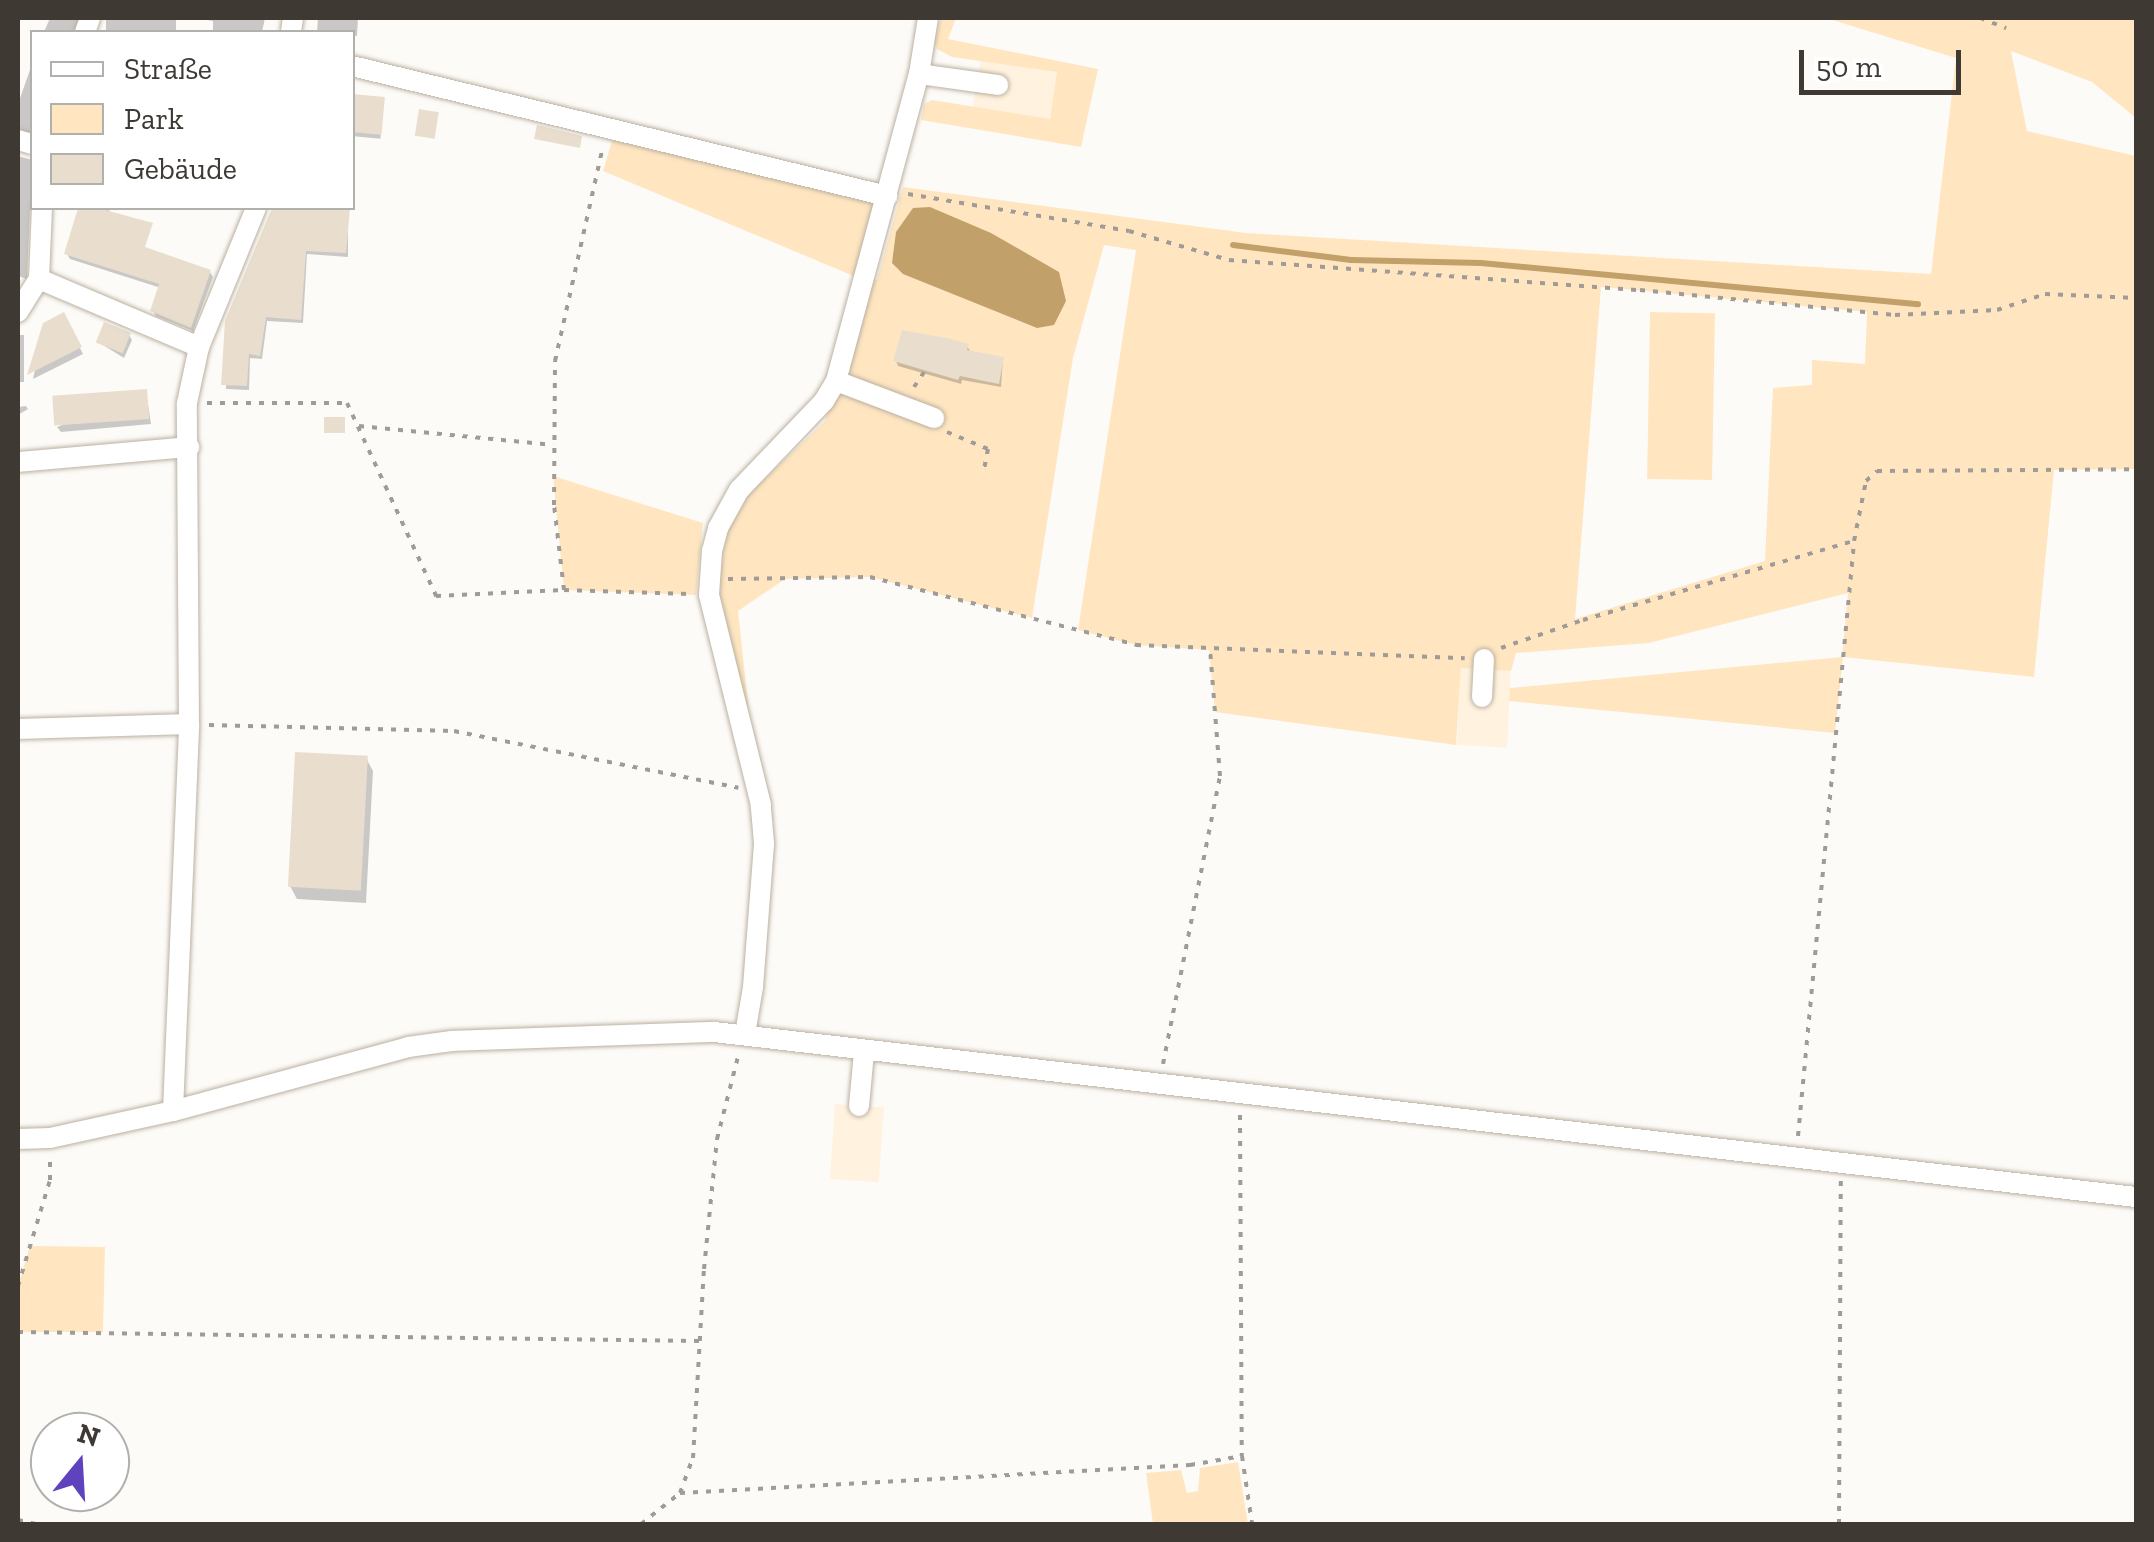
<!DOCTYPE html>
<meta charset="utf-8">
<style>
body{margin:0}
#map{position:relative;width:2154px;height:1542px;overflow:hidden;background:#fdfbf8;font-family:"Zilla Slab",serif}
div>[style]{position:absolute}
.built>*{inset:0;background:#fff2df;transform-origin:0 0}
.green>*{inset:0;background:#ffe6c1;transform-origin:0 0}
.water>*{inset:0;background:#c2a069}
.shadow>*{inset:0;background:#0003;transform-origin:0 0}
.stream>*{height:6px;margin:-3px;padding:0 3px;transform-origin:3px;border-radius:3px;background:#c2a069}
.building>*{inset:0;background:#e9decd;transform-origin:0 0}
.path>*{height:4px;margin-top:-2px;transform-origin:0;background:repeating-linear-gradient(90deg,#9f9c97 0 5px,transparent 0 13px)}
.roads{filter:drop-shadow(0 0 2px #bbb0a0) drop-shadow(0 0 2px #bbb0a0)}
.minor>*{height:20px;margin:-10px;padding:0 10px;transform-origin:10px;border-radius:10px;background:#fff}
span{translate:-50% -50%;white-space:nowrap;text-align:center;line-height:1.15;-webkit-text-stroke:9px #fff;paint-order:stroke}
.frame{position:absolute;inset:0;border:20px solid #3e3a33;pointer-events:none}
.legend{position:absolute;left:30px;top:30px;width:325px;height:180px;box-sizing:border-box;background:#fff;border:2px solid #b2b0ad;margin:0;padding:12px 18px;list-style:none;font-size:30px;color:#3e3a33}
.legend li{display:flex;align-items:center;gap:20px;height:50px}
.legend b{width:50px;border:2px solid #b2b0ad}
.north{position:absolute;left:30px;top:1412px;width:100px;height:100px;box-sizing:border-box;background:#fff;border:2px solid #b2b0ad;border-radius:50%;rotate:18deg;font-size:28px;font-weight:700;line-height:40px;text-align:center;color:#3e3a33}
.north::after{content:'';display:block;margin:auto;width:35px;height:45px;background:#5f43bc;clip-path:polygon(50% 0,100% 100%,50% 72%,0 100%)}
.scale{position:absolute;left:1799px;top:50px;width:162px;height:45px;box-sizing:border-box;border:5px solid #3e3a33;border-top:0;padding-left:12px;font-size:30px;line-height:35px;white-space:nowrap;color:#3e3a33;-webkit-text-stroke:8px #fff;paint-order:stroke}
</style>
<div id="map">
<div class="built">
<div style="left:981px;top:59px;width:78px;height:49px;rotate:10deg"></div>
<div style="left:1461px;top:668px;width:50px;height:77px;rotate:3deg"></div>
<div style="left:835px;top:1104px;width:49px;height:75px;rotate:4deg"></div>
</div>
<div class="green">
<div style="clip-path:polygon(941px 18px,956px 18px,948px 39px,1098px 69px,1081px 147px,921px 120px,924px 104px,932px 100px,1050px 119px,1057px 72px,952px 57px,937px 49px,934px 41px)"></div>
<div style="clip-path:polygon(evenodd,1826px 18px,2136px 18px,2136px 118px,2092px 82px,2011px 51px,2027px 131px,2136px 156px,2136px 469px,2054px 470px,2034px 677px,1843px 657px,1835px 733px,1509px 701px,1510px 688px,1842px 657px,1848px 593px,1649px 643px,1516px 653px,1511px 671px,1461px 668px,1456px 745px,1215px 712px,1209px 650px,1136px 645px,1078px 630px,1136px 250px,1104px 245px,1073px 358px,1032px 618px,870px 577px,785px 579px,738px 611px,750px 722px,718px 592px,727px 525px,740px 503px,825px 421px,865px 276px,877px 280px,903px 187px,1246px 233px,1931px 274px,1956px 58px,1826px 18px,1601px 287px,1867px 312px,1865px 364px,1812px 360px,1812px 385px,1773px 388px,1765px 561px,1575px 619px,1601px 287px)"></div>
<div style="clip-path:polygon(615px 131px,880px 198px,856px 277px,603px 171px)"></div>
<div style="left:1650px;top:312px;width:65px;height:167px;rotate:1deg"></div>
<div style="clip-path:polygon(553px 476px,703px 523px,696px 595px,564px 590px)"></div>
<div style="clip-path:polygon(30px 1246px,105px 1247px,103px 1332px,18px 1332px,18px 1286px)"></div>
<div style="clip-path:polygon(1238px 1462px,1248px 1524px,1153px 1524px,1146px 1473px,1181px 1470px,1187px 1493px,1198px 1491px,1200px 1468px)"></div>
</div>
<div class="water">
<div style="clip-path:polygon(930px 207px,991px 233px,1059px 272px,1066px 301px,1054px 325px,1037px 328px,903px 274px,892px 263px,896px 232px,913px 208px)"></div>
</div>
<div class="shadow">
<div style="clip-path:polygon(50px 18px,82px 18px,76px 32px,44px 32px)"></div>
<div style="left:106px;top:18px;width:70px;height:15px"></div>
<div style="clip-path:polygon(195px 18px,265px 18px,262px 32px,213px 32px,213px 21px)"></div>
<div style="clip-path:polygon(318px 18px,358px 18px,357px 36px,317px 32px)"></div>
<div style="clip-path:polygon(32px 64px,32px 135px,18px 132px,18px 104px)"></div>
<div style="left:352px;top:96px;width:32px;height:40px;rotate:5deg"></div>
<div style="clip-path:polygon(18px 156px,32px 160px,27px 279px,18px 276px)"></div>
<div style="clip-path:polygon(81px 208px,109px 208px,115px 251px,210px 272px,213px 277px,193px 331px,156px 316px,153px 311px,161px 288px,70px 259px,67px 254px)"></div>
<div style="clip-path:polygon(211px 208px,246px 208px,245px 210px)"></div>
<div style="clip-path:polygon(275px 208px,348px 209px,348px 257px,307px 254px,303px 323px,267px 321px,262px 359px,250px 358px,249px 390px,226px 389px,227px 321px)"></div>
<div style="clip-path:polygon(63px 315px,83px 354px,33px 379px,45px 324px)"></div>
<div style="left:24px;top:335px;width:47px;height:7px;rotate:90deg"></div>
<div style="clip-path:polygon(129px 335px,132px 340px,124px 358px,98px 342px)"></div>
<div style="clip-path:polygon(967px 346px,970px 351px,1003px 359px,1001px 387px,962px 380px,961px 384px,898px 366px,896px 361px)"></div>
<div style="clip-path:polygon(146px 392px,151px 424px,61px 432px,57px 427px)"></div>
<div style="clip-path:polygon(26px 406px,28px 409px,18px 415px,18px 407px)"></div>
<div style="clip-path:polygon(366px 758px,373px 771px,366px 903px,297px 899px,290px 886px)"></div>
</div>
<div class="stream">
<div style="left:1233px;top:245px;width:119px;rotate:7.2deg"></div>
<div style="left:1351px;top:260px;width:130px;rotate:1.3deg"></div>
<div style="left:1481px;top:263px;width:439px;rotate:5.4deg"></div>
</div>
<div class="building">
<div style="left:352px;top:94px;width:33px;height:38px;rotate:5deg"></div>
<div style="left:419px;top:109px;width:20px;height:27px;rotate:9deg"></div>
<div style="clip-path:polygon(537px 125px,582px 136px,580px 148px,534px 139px)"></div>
<div style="clip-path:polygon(78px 208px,98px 208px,153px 223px,145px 247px,211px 270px,191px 328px,150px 311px,159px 284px,64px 254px)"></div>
<div style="clip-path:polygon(272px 208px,350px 208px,346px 253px,306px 251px,301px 320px,266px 317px,260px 356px,249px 354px,247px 386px,221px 385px,225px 321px)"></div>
<div style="clip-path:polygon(64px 312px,82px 347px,27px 375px,43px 323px)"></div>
<div style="left:104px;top:322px;width:29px;height:22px;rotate:22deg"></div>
<div style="clip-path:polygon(902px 330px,947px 338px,969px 344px,967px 350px,1004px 357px,999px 384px,960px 376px,958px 380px,893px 361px)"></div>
<div style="left:147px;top:389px;width:30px;height:95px;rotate:86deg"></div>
<div style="left:324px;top:417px;width:21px;height:16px"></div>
<div style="left:295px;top:752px;width:73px;height:135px;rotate:3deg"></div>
</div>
<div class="path">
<div style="left:1980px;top:18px;width:28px;rotate:21deg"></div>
<div style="left:908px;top:194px;width:224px;rotate:9.5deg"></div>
<div style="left:1129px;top:231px;width:104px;rotate:16.2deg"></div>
<div style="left:1229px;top:260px;width:412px;rotate:4.2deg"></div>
<div style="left:1640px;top:290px;width:256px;rotate:5.6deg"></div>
<div style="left:1895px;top:315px;width:102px;rotate:-2.8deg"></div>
<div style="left:1997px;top:310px;width:51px;rotate:-18.4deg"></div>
<div style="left:2045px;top:294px;width:91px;rotate:2.5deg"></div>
<div style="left:914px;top:387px;width:18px;rotate:-56deg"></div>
<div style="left:207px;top:403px;width:140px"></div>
<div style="left:347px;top:403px;width:213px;rotate:65.2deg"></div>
<div style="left:436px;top:596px;width:128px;rotate:-2.7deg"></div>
<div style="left:564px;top:590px;width:125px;rotate:1.8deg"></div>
<div style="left:359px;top:426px;width:195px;rotate:5.6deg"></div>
<div style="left:947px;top:432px;width:44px;rotate:22.5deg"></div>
<div style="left:988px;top:449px;width:21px;rotate:101deg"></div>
<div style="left:728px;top:579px;width:142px;rotate:-0.8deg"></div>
<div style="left:870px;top:577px;width:275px;rotate:14.3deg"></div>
<div style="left:1136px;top:645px;width:329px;rotate:2.3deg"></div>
<div style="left:564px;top:590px;width:86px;rotate:-96.7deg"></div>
<div style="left:554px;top:505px;width:144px;rotate:-89.6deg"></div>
<div style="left:555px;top:361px;width:220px;rotate:-77.4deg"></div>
<div style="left:1501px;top:648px;width:87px;rotate:-18.9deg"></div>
<div style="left:1583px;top:620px;width:282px;rotate:-16.3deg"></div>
<div style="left:1854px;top:541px;width:61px;rotate:-78.7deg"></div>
<div style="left:1866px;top:481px;width:15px;rotate:-42deg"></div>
<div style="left:1877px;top:471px;width:259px;rotate:-0.4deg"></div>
<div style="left:209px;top:725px;width:245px;rotate:1.4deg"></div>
<div style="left:454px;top:731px;width:290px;rotate:11.3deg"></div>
<div style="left:1163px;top:1064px;width:294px;rotate:-78.8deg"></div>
<div style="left:1220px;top:776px;width:126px;rotate:-94.5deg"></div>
<div style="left:1240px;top:1115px;width:341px;rotate:89.7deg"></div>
<div style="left:1242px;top:1456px;width:69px;rotate:81.6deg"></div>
<div style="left:1798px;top:1136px;width:596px;rotate:-84.61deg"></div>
<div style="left:18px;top:1286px;width:111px;rotate:-73.2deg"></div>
<div style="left:50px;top:1180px;width:24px;rotate:-90deg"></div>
<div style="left:18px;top:1332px;width:681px;rotate:0.76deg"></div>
<div style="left:680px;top:1493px;width:511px;rotate:-3.14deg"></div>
<div style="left:1190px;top:1465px;width:53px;rotate:-9.8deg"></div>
<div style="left:18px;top:1520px;width:18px;rotate:13deg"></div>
<div style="left:641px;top:1524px;width:50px;rotate:-38.5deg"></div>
<div style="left:680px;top:1493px;width:37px;rotate:-70deg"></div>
<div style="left:693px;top:1458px;width:189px;rotate:-86.7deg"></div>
<div style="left:704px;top:1269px;width:131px;rotate:-84.3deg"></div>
<div style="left:717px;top:1139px;width:89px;rotate:-75.7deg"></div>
<div style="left:1839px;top:1524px;width:343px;rotate:-89.7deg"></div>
</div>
<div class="roads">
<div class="minor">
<div style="left:85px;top:32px;width:15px;rotate:-70deg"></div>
<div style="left:291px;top:32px;width:14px;rotate:-82deg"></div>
<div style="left:352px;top:66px;width:551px;rotate:13.66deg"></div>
<div style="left:919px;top:74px;width:80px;rotate:7.9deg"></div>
<div style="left:18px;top:140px;width:15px;rotate:16deg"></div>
<div style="left:39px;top:279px;width:174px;rotate:23deg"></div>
<div style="left:18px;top:312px;width:39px;rotate:-58deg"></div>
<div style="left:39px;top:279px;width:71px;rotate:-87.6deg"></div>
<div style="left:836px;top:381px;width:105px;rotate:20.7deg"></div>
<div style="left:18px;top:462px;width:172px;rotate:-5deg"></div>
<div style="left:1482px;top:697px;width:38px;rotate:-87deg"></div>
<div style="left:18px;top:729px;width:171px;rotate:-1.7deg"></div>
<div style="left:745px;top:1034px;width:48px;rotate:-80.3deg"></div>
<div style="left:753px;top:987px;width:144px;rotate:-85.6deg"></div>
<div style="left:764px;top:843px;width:38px;rotate:-95deg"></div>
<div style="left:761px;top:805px;width:216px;rotate:-103.9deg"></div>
<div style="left:709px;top:595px;width:44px;rotate:-86.1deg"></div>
<div style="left:712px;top:551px;width:24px;rotate:-75deg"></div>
<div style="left:718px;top:528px;width:43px;rotate:-61.1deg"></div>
<div style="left:739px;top:490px;width:123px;rotate:-46.3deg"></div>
<div style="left:824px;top:401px;width:23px;rotate:-59deg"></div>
<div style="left:836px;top:381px;width:318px;rotate:-74.9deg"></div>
<div style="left:919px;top:74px;width:57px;rotate:-80.9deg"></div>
<div style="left:859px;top:1106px;width:54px;rotate:-84.7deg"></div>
<div style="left:173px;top:1111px;width:387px;rotate:-87.6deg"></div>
<div style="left:189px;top:724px;width:321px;rotate:-90.4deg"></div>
<div style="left:187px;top:403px;width:57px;rotate:-77.9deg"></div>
<div style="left:199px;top:347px;width:150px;rotate:-67.7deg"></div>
<div style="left:18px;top:1139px;width:32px;rotate:-2deg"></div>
<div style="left:50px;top:1138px;width:126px;rotate:-12.4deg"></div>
<div style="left:173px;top:1111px;width:244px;rotate:-15.2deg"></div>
<div style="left:408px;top:1047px;width:44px;rotate:-7.8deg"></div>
<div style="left:452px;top:1041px;width:262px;rotate:-2deg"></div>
<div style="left:714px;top:1032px;width:1432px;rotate:6.62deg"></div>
</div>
</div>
<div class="frame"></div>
<ul class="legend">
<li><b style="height:12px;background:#fff"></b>Straße</li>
<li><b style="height:28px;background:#ffe6c1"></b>Park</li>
<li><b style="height:28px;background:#e9decd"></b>Gebäude</li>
</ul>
<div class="north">N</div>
<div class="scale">50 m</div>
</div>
